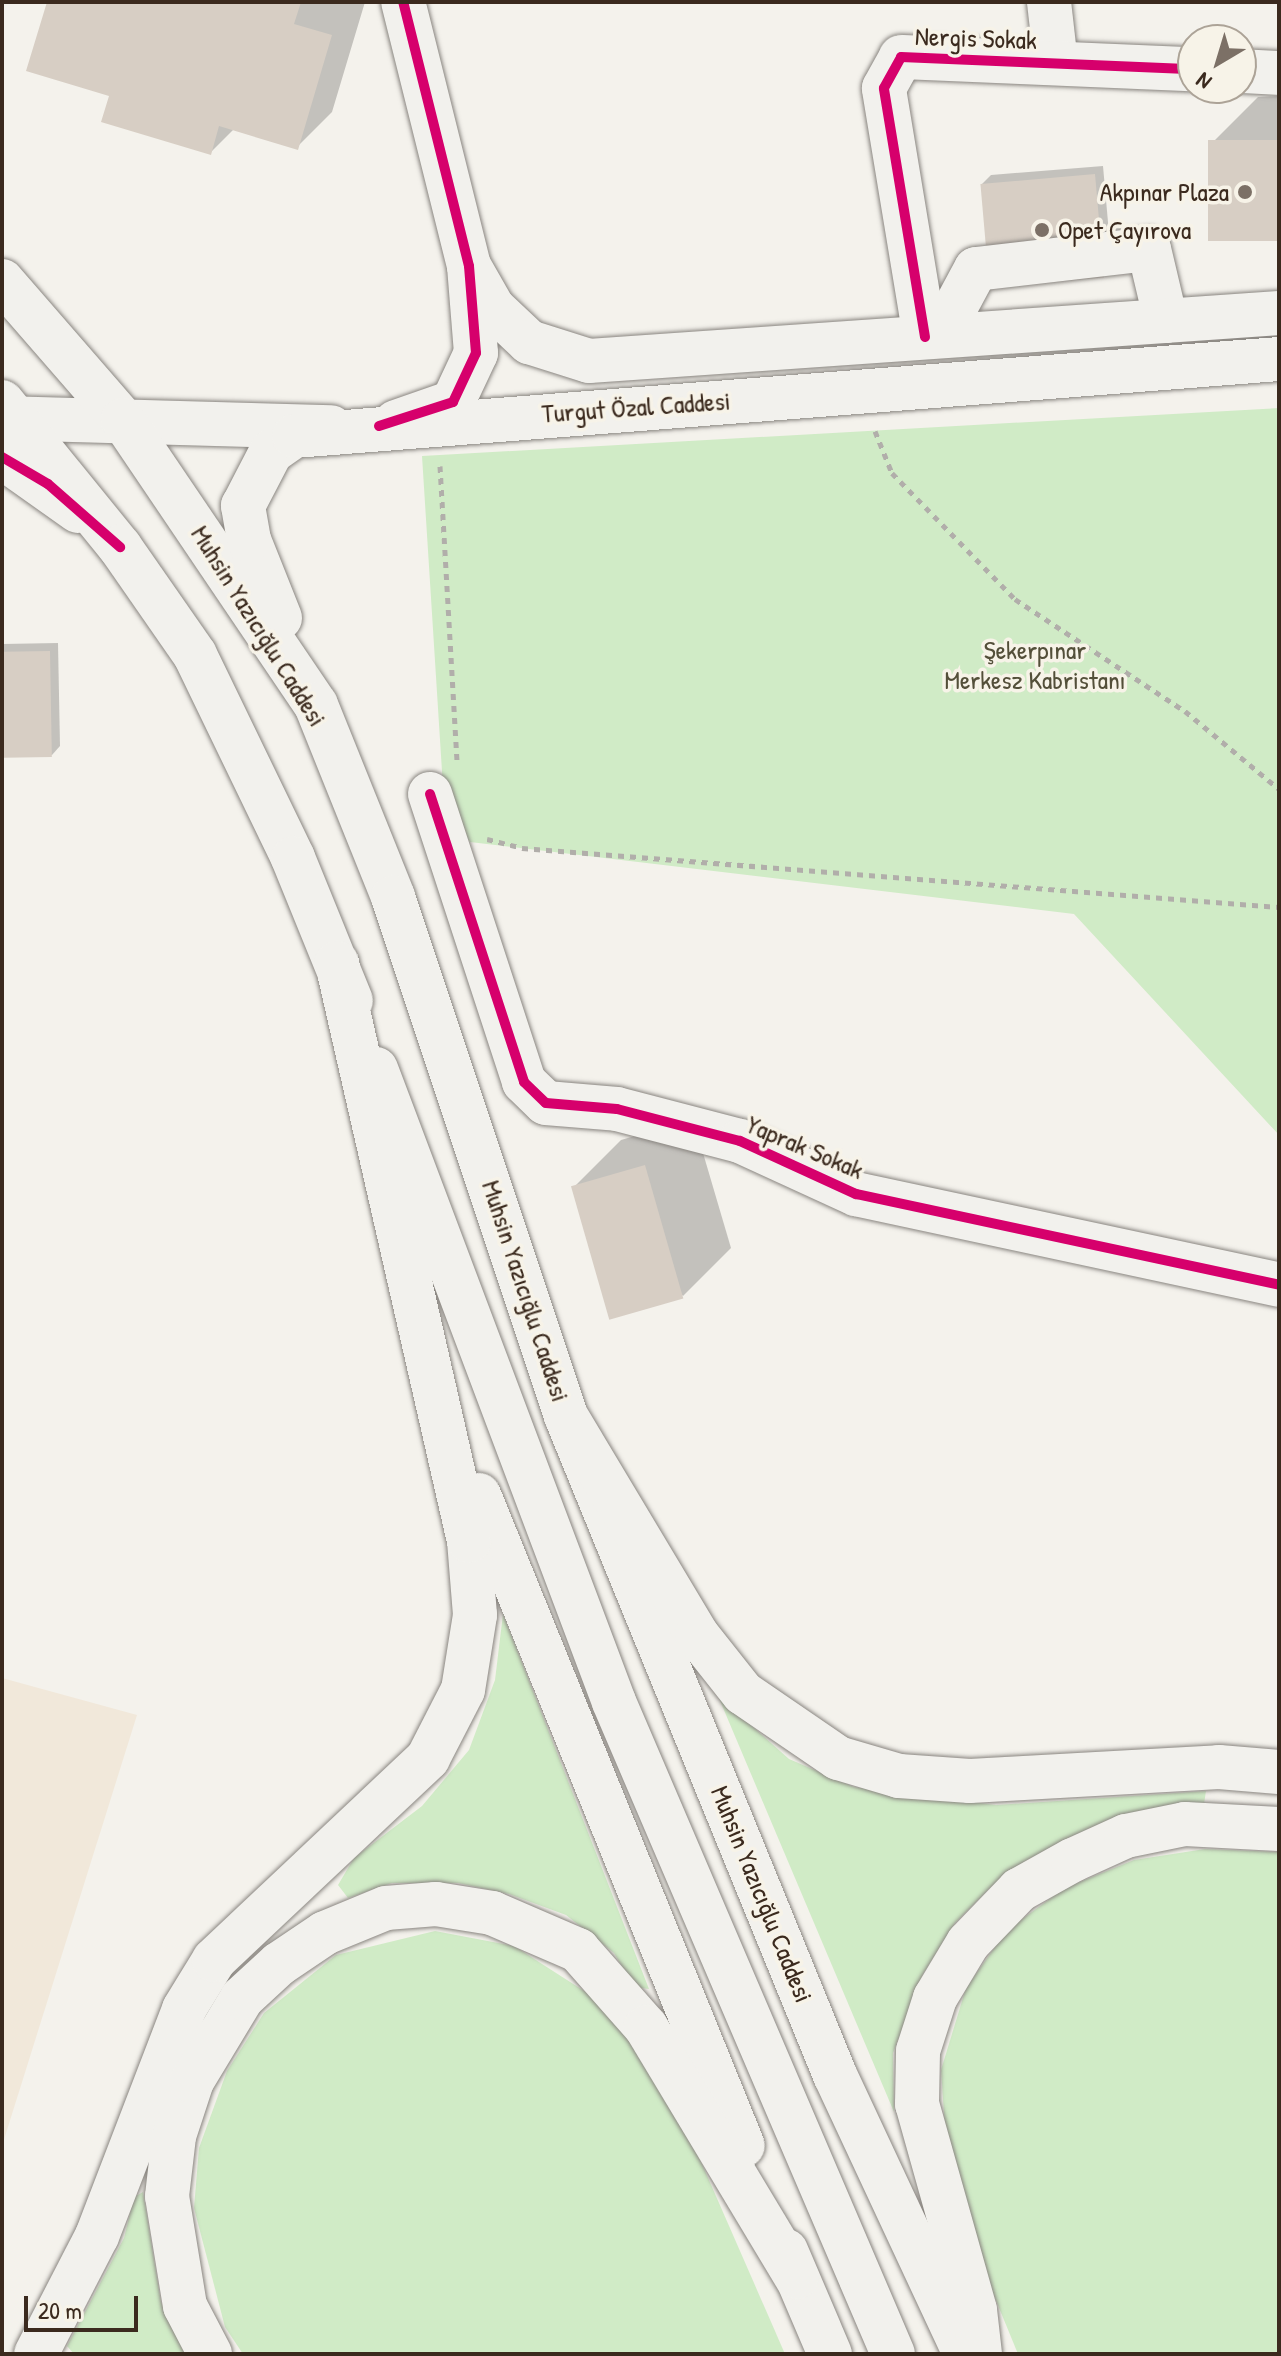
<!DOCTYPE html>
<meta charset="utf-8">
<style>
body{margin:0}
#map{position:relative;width:1281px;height:2356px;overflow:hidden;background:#f4f2ec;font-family:"Patrick Hand",sans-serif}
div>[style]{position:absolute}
.built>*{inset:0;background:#f1e8da}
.green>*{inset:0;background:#d0ebc6}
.shadow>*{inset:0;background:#0003}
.building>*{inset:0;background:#d7cec4;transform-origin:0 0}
.path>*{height:5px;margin-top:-2.5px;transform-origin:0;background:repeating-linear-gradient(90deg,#b1aeaa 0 6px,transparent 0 12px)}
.roads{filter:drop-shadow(0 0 2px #898580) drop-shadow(0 0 2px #898580)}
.minor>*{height:44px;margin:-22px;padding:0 22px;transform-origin:22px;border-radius:22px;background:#f2f1ed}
.major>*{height:44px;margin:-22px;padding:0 22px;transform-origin:22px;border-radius:22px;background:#f2f1ed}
.highway>*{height:44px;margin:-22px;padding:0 22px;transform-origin:22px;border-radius:22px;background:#f2f1ed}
.cycleway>*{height:10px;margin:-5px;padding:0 5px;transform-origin:5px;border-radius:5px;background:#d6006c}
.dots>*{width:22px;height:22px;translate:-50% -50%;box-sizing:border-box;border:4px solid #f7f3e8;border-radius:50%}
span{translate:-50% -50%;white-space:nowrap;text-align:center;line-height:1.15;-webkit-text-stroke:7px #f7f3e8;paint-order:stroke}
.street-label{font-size:26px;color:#3b2a1e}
.poi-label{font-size:26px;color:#3b2a1e}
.right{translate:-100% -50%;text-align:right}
.left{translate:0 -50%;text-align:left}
.park-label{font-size:26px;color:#534f39}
.frame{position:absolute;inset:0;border:4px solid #3b2a1e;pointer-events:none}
.north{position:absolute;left:1177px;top:24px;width:80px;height:80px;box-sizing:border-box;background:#f7f3e8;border:2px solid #aca397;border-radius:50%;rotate:218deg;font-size:22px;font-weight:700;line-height:32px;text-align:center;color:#3b2a1e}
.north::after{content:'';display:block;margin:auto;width:28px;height:36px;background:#7c7066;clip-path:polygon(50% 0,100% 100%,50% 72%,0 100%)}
.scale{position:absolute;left:24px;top:2296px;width:114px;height:36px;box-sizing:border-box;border:4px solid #3b2a1e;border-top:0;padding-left:10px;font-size:24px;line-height:28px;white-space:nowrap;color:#3b2a1e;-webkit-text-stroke:6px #f7f3e8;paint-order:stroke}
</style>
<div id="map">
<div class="built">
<div style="clip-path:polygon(2px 1678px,137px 1715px,2px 2146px)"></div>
</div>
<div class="green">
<div style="clip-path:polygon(1279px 408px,1279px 1135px,1074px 914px,470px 842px,444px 803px,422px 456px)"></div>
<div style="clip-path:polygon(503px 1614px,649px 1989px,634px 1987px,614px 1953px,566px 1915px,509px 1894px,458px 1883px,392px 1883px,348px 1898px,338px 1885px,354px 1858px,422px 1806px,469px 1750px,495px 1680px)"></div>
<div style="clip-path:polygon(718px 1696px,789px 1759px,854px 1787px,996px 1805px,1206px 1791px,1204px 1804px,1088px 1829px,992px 1886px,955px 1923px,923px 1974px,893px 2053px,894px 2112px)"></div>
<div style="clip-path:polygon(1205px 1849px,1279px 1852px,1279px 2354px,1018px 2354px,949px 2186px,941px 2070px,966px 1988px,1007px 1930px,1065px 1888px,1134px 1860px)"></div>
<div style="clip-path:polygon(435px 1931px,514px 1946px,606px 2005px,681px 2116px,785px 2354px,243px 2354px,225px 2327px,194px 2208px,199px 2148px,227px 2071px,264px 2013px,336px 1955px)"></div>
<div style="clip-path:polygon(143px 2192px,161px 2302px,186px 2354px,74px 2354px,67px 2346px,124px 2238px,134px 2197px)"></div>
</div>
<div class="shadow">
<div style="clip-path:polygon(49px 2px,365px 2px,332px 112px,297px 147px,234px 129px,210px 153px,111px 95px)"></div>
<div style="clip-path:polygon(1279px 96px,1279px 239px,1210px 145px,1258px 97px)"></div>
<div style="clip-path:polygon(1103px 166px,1112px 267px,982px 184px,991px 175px)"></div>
<div style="clip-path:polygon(58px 643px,60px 746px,52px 755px,2px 756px,2px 644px)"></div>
<div style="clip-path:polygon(693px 1119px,731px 1248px,683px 1296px,573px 1188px,621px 1140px)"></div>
</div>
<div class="building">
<div style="clip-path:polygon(47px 2px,301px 2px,294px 24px,332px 35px,298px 150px,219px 126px,211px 155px,101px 122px,109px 96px,26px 71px)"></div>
<div style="left:1279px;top:140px;width:101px;height:71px;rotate:90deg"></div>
<div style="left:1095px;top:174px;width:104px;height:115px;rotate:85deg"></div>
<div style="left:50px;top:651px;width:106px;height:48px;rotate:89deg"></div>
<div style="left:645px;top:1165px;width:139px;height:77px;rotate:74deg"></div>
</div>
<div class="path">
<div style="left:875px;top:431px;width:45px;rotate:68deg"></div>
<div style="left:892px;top:473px;width:176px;rotate:45.7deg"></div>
<div style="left:1015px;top:599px;width:204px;rotate:33.4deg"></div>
<div style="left:1185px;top:711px;width:122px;rotate:39.7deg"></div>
<div style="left:440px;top:466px;width:297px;rotate:86.7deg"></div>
<div style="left:487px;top:839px;width:36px;rotate:14deg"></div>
<div style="left:522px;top:848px;width:759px;rotate:4.46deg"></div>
</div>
<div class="roads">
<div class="minor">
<div style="left:1049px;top:2px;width:61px;rotate:83.5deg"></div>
<div style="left:1241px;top:71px;width:38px;rotate:3deg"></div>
<div style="left:940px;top:336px;width:76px;rotate:-61.8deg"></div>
<div style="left:976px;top:269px;width:174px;rotate:-6.6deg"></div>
<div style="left:1149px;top:249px;width:74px;rotate:76.7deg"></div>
<div style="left:925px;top:337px;width:252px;rotate:-99.4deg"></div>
<div style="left:884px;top:88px;width:35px;rotate:-61deg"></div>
<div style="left:901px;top:57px;width:292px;rotate:2.4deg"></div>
<div style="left:2px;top:418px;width:329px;rotate:1.6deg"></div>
<div style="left:396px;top:422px;width:60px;rotate:-19.3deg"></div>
<div style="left:453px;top:402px;width:54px;rotate:-64.9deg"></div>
<div style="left:476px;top:353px;width:87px;rotate:-94.6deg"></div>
<div style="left:469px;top:266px;width:272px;rotate:-104deg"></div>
<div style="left:2px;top:457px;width:93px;rotate:35.4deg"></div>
<div style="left:430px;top:794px;width:303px;rotate:71.9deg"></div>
<div style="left:524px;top:1082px;width:30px;rotate:44deg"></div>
<div style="left:546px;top:1103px;width:71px;rotate:4.8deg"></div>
<div style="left:617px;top:1109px;width:127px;rotate:14.6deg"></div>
<div style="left:740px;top:1141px;width:128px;rotate:24.6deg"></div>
<div style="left:856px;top:1194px;width:433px;rotate:12.1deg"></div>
</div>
<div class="major">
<div style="left:469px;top:266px;width:48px;rotate:60.3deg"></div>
<div style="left:493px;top:308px;width:50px;rotate:43.4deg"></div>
<div style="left:529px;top:342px;width:63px;rotate:17.6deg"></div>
<div style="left:589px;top:361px;width:692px;rotate:-3.98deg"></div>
<div style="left:2px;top:281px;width:184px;rotate:49deg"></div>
<div style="left:123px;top:420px;width:344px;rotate:55.9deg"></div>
<div style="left:316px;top:705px;width:207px;rotate:68.1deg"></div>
<div style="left:393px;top:897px;width:547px;rotate:71.57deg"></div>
<div style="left:566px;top:1416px;width:712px;rotate:67.8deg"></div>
<div style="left:835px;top:2075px;width:308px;rotate:65deg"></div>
<div style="left:2px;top:402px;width:187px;rotate:50.9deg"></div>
<div style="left:120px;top:547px;width:131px;rotate:55.2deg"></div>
<div style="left:195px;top:655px;width:225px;rotate:64.2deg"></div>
<div style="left:293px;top:858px;width:154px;rotate:67.9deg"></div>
<div style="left:280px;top:618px;width:84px;rotate:-111.7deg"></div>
<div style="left:249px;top:540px;width:35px;rotate:-100deg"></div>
<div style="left:243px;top:506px;width:61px;rotate:-62.6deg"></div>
<div style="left:271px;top:452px;width:28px;rotate:-35deg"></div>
<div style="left:294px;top:436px;width:988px;rotate:-4.47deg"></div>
<div style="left:376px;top:1069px;width:676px;rotate:69.39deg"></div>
<div style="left:614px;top:1702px;width:709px;rotate:66.83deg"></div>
</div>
<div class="highway">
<div style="left:566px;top:1416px;width:255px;rotate:59.1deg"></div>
<div style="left:697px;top:1635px;width:74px;rotate:51.6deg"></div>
<div style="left:743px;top:1693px;width:115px;rotate:34.4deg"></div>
<div style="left:838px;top:1758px;width:64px;rotate:16.4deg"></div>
<div style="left:899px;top:1776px;width:71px;rotate:4deg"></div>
<div style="left:970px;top:1781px;width:249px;rotate:-3.2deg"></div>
<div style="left:1219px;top:1767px;width:60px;rotate:4.8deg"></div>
<div style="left:479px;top:1495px;width:702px;rotate:67.93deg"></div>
<div style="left:786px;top:2251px;width:112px;rotate:66.9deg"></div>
<div style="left:36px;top:2354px;width:133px;rotate:-62.7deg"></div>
<div style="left:97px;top:2236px;width:243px;rotate:-69deg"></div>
<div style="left:184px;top:2009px;width:57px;rotate:-58.5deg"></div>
<div style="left:214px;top:1960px;width:294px;rotate:-43.3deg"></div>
<div style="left:428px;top:1758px;width:76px;rotate:-62.8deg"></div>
<div style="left:463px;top:1690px;width:76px;rotate:-80.9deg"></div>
<div style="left:475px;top:1615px;width:74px;rotate:-94.6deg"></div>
<div style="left:469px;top:1541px;width:593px;rotate:-102.86deg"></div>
<div style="left:210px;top:2354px;width:54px;rotate:-117.5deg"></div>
<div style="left:185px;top:2306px;width:111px;rotate:-99.3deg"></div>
<div style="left:167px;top:2196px;width:60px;rotate:-83.3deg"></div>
<div style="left:174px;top:2136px;width:58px;rotate:-71.9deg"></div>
<div style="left:192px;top:2081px;width:97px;rotate:-58.9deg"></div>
<div style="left:242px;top:1998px;width:50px;rotate:-42.6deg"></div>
<div style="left:279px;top:1964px;width:55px;rotate:-34deg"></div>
<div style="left:325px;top:1933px;width:66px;rotate:-22.3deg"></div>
<div style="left:386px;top:1908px;width:50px;rotate:-4.6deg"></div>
<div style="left:436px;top:1904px;width:57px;rotate:9.1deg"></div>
<div style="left:492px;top:1913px;width:94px;rotate:23.3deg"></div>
<div style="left:578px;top:1950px;width:103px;rotate:48.6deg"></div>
<div style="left:646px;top:2027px;width:292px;rotate:59deg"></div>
<div style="left:980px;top:2354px;width:44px;rotate:-96.5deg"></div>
<div style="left:975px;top:2310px;width:214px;rotate:-105.7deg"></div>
<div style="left:917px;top:2104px;width:53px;rotate:-88.9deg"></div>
<div style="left:918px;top:2051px;width:56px;rotate:-72.2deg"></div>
<div style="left:935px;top:1998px;width:64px;rotate:-59deg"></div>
<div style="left:968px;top:1943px;width:74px;rotate:-46.1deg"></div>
<div style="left:1019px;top:1890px;width:62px;rotate:-29.1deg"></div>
<div style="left:1073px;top:1860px;width:58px;rotate:-24.4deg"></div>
<div style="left:1126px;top:1836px;width:60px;rotate:-11.5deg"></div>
<div style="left:1185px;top:1824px;width:94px;rotate:3deg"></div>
</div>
</div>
<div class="cycleway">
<div style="left:925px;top:337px;width:252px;rotate:-99.4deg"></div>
<div style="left:884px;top:88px;width:35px;rotate:-61deg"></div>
<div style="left:901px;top:57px;width:292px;rotate:2.4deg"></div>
<div style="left:379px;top:426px;width:78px;rotate:-18deg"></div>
<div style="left:453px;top:402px;width:54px;rotate:-64.9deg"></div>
<div style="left:476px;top:353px;width:87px;rotate:-94.6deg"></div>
<div style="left:469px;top:266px;width:272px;rotate:-104deg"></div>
<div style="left:2px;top:457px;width:53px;rotate:30.4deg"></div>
<div style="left:48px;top:484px;width:96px;rotate:41.2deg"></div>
<div style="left:430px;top:794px;width:303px;rotate:71.9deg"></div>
<div style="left:524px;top:1082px;width:30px;rotate:44deg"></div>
<div style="left:546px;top:1103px;width:71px;rotate:4.8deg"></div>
<div style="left:617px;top:1109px;width:127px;rotate:14.6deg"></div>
<div style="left:740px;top:1141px;width:128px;rotate:24.6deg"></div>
<div style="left:856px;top:1194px;width:433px;rotate:12.1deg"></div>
</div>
<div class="dots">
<div style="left:1245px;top:192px;background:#7c7066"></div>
<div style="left:1042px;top:230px;background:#7c7066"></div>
</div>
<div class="street-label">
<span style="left:976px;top:38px;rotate:2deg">Nergis Sokak</span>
<span style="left:636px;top:407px;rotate:-4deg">Turgut Özal Caddesi</span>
<span style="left:259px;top:626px;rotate:58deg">Muhsin Yazıcığlu Caddesi</span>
<span style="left:805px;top:1147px;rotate:23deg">Yaprak Sokak</span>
<span style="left:526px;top:1291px;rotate:72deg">Muhsin Yazıcığlu Caddesi</span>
<span style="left:762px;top:1894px;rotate:68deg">Muhsin Yazıcığlu Caddesi</span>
</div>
<div class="poi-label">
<span class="right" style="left:1229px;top:192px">Akpınar Plaza</span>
<span class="left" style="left:1058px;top:230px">Opet Çayırova</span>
</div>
<div class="park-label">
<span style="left:1035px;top:665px">Şekerpınar<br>Merkesz Kabristanı</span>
</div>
<div class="frame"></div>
<div class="north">N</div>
<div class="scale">20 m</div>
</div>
